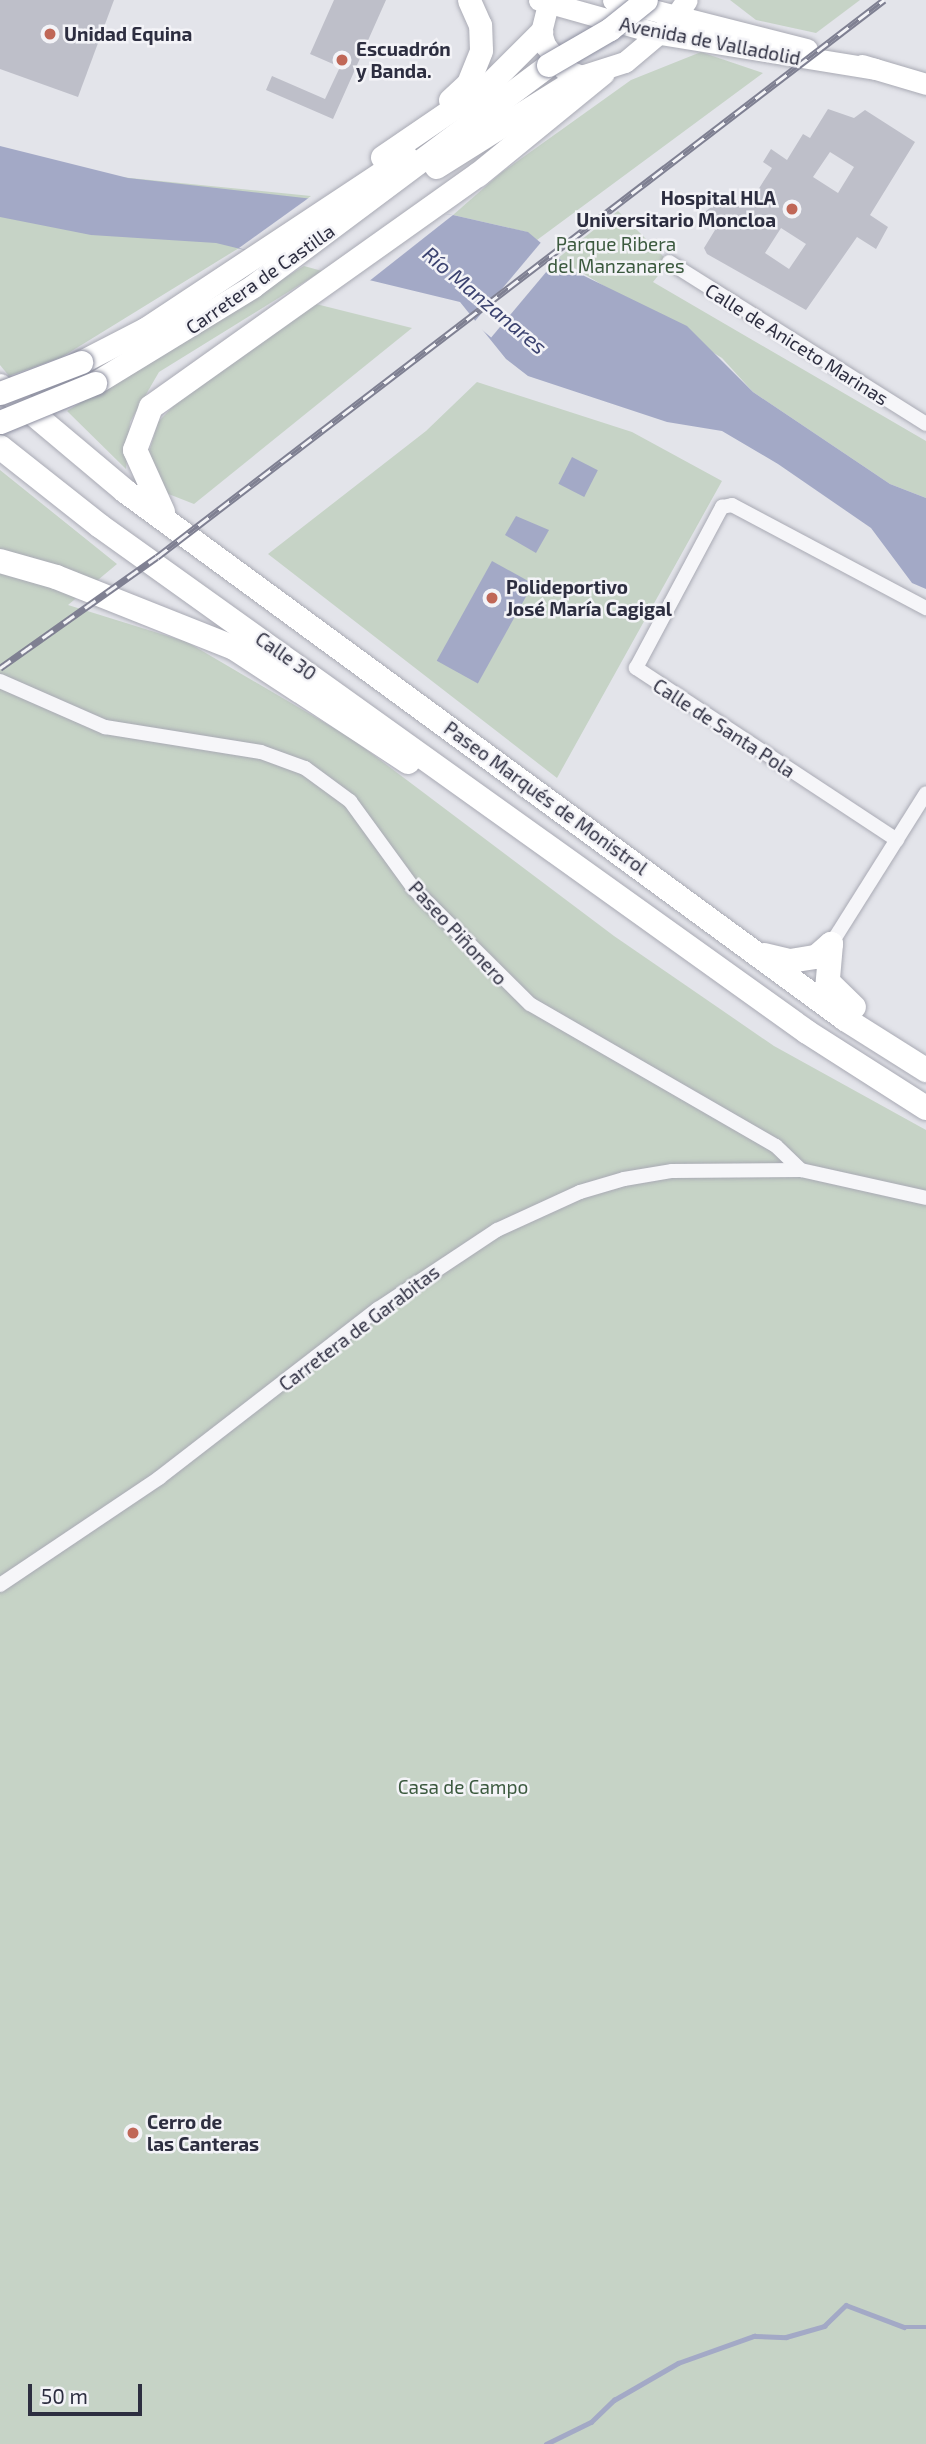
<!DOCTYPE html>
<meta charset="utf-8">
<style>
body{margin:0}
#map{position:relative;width:926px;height:2444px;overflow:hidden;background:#e3e4ea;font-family:"Exo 2",sans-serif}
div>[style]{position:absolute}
.green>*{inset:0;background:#c6d3c6}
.water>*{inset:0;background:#a3a9c6;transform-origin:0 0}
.pier>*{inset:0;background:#e3e4ea;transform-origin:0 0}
.stream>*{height:4.5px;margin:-2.25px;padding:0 2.25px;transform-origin:2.25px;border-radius:2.25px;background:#a3a9c6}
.building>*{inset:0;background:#bebfc9}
.roads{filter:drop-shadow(0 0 2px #a9aab4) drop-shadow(0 0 2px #a9aab4)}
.minor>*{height:14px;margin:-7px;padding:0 7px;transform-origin:7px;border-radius:7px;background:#f6f6f9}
.primary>*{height:21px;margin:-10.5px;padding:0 10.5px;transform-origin:10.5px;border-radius:10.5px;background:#fff}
.trunk>*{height:23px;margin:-11.5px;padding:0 11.5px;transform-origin:11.5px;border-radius:11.5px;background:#fff}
.motorway>*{height:24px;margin:-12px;padding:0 12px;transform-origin:12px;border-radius:12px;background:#fff}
.rail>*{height:7px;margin-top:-3.5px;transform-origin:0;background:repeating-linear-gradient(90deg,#f3f3f7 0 13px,#7f8092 0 26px);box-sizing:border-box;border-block:2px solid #7f8092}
.bridges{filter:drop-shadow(0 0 2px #8c8e9f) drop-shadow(0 0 2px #8c8e9f)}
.trunk-bridge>*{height:23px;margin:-11.5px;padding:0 11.5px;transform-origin:11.5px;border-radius:11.5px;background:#fff}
.dots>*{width:19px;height:19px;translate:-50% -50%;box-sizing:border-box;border:4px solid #f3f3f7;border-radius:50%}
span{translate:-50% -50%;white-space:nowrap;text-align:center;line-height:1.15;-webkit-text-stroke:5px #f3f3f7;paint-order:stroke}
.poi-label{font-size:19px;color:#2d2e40;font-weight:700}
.left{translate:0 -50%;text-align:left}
.right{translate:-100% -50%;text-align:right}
.street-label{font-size:19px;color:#2d2e40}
.park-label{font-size:19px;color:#3c5a3f}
.water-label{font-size:21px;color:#3c4370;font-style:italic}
.scale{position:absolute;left:28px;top:2384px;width:114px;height:32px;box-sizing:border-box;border:4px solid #2d2e40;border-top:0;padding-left:9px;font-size:21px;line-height:24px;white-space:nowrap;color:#2d2e40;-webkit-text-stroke:5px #f3f3f7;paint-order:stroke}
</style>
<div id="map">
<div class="green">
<div style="clip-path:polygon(730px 0,860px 0,816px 33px,756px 20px)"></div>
<div style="clip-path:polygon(701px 52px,763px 73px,537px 240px,527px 232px,453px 215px,501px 173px,631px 80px)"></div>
<div style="clip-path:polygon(0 151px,110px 176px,311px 196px,239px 248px,62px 357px,9px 376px,0 365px)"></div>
<div style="clip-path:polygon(618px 211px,669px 262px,653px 282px,926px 441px,926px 498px,890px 484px,753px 392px,722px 358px,558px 258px)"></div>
<div style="clip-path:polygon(304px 266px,322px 271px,159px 372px,130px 422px,126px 469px,67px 411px)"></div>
<div style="clip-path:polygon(316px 304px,412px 328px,194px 504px,166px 493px,149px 452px,158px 422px,186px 393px)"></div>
<div style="clip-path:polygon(477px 382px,632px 432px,722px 481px,557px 778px,268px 554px,426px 431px)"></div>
<div style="clip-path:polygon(0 470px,117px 564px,68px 605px,187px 642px,351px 738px,614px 936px,774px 1046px,926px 1130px,926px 2444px,0 2444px)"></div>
</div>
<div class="water">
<div style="clip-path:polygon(0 146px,128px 178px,453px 215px,528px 232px,574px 271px,687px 326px,753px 392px,890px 484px,926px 498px,926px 589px,912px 583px,871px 528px,778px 464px,722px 431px,667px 422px,528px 376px,506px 359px,460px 302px,216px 243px,91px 235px,0 217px)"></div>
<div style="left:572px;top:457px;width:29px;height:30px;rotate:27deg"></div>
<div style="clip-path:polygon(516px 516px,549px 530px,536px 553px,505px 535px)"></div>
<div style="left:492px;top:561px;width:47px;height:114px;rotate:29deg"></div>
</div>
<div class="pier">
<div style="clip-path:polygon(310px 197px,340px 200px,453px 215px,368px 282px,239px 248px)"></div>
<div style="left:543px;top:240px;width:23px;height:108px;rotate:40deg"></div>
</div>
<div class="stream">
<div style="left:546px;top:2444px;width:50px;rotate:-26.1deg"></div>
<div style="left:591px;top:2422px;width:32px;rotate:-44deg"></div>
<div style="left:614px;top:2400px;width:74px;rotate:-30deg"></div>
<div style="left:678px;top:2363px;width:81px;rotate:-19.6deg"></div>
<div style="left:754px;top:2336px;width:32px;rotate:2deg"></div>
<div style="left:786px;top:2337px;width:40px;rotate:-16deg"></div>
<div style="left:824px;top:2326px;width:30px;rotate:-44deg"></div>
<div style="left:846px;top:2305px;width:62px;rotate:20.8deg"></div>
<div style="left:904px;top:2327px;width:22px"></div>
</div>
<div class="building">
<div style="clip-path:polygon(0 0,114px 0,78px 97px,0 69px)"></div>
<div style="clip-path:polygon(334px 0,386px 0,333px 119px,266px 90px,272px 76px,325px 99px,340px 67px,310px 54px)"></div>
<div style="clip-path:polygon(evenodd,828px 109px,854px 118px,865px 110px,915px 142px,870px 215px,888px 227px,876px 249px,857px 237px,806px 310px,707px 254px,704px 248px,715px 230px,697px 218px,728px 194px,747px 207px,772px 168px,763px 162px,771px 149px,787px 160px,803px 134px,810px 138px,828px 109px,830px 152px,854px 167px,838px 193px,813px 177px,830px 152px,828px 109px,781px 228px,806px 244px,789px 269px,765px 253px,781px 228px)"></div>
</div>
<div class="roads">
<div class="minor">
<div style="left:669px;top:262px;width:304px;rotate:32.2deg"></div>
<div style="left:0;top:681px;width:115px;rotate:23.7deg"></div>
<div style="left:105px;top:727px;width:158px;rotate:9.1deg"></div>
<div style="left:261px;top:752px;width:47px;rotate:20deg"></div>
<div style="left:305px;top:768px;width:56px;rotate:36.3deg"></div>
<div style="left:350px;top:801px;width:109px;rotate:54deg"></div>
<div style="left:414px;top:889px;width:163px;rotate:44.8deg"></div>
<div style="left:530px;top:1004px;width:284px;rotate:30deg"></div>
<div style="left:776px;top:1146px;width:35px;rotate:44deg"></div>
<div style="left:801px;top:1170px;width:128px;rotate:12.6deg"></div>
<div style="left:897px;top:840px;width:313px;rotate:-146.6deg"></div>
<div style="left:636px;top:668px;width:183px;rotate:-61.9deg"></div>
<div style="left:722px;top:507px;width:10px;rotate:-11deg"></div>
<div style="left:732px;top:505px;width:220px;rotate:28deg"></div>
<div style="left:831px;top:944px;width:178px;rotate:-57.8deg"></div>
<div style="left:0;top:1585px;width:192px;rotate:-33.9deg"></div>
<div style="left:159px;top:1478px;width:277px;rotate:-37.7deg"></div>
<div style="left:378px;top:1309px;width:143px;rotate:-33.6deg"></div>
<div style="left:497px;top:1230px;width:91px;rotate:-24.6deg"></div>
<div style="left:580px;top:1192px;width:46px;rotate:-16.5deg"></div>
<div style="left:624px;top:1179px;width:49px;rotate:-9.5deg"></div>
<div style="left:672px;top:1171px;width:129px;rotate:-0.4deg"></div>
</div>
<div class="primary">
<div style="left:539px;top:0;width:126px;rotate:15.7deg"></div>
<div style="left:660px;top:34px;width:218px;rotate:9.2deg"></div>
<div style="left:549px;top:0;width:33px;rotate:104deg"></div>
<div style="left:541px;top:32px;width:14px;rotate:73deg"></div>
<div style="left:545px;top:45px;width:31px;rotate:52deg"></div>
<div style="left:564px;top:69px;width:18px;rotate:22deg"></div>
<div style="left:581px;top:76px;width:46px;rotate:-17.7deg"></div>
<div style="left:625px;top:62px;width:59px;rotate:-40.2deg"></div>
<div style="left:670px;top:24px;width:29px;rotate:-55deg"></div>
<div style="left:613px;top:0;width:200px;rotate:14.2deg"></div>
<div style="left:862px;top:65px;width:67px;rotate:16.5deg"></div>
</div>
<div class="trunk">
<div style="left:450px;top:100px;width:25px;rotate:-43deg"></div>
<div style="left:468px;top:83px;width:35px;rotate:-68deg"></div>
<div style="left:481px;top:50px;width:25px;rotate:-92deg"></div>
<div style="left:480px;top:25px;width:27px;rotate:-114deg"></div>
<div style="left:382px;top:157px;width:130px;rotate:-34.3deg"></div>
<div style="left:489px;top:84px;width:74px;rotate:-45deg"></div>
<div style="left:436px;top:167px;width:171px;rotate:-32.1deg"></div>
<div style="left:81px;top:362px;width:72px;rotate:-27.3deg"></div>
<div style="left:145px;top:329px;width:313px;rotate:-33.5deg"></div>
<div style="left:95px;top:383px;width:185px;rotate:-31.5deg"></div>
<div style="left:253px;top:286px;width:369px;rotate:-36.8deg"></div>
</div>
<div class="motorway">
<div style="left:0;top:386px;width:163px;rotate:40deg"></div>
<div style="left:125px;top:491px;width:893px;rotate:36.25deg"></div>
<div style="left:845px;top:1019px;width:96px;rotate:32.2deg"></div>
<div style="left:0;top:447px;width:127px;rotate:38.3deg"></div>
<div style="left:100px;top:526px;width:869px;rotate:35.59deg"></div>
<div style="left:807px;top:1032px;width:141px;rotate:32.6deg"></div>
<div style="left:163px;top:512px;width:68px;rotate:-114.3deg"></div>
<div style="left:135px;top:450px;width:46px;rotate:-69.6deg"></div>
<div style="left:151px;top:407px;width:401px;rotate:-35.4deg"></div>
<div style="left:478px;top:175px;width:161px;rotate:-39.2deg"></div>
<div style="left:0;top:561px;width:58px;rotate:15.9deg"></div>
<div style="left:56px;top:577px;width:192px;rotate:21.7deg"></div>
<div style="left:234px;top:648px;width:208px;rotate:33.2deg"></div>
<div style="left:831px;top:944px;width:38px;rotate:95deg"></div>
<div style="left:828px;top:982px;width:36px;rotate:44deg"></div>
<div style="left:764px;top:955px;width:27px;rotate:13deg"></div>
<div style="left:790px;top:961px;width:26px;rotate:-9deg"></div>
<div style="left:816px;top:957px;width:20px;rotate:-41deg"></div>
</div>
</div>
<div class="rail">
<div style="left:0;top:668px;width:192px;rotate:-35.3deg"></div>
<div style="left:157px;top:557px;width:916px;rotate:-37.46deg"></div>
</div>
<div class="bridges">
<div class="trunk-bridge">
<div style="left:548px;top:65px;width:72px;rotate:-30.1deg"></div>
<div style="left:610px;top:29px;width:46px;rotate:-38.9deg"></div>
<div style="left:0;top:393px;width:87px;rotate:-20.9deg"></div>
<div style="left:0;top:422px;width:103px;rotate:-22.3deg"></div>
</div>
</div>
<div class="dots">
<div style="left:50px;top:34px;background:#c06757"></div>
<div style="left:342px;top:60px;background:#c06757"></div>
<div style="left:792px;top:209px;background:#c06757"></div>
<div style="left:492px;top:598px;background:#c06757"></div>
<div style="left:133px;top:2133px;background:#c06757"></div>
</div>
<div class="poi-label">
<span class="left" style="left:64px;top:34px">Unidad Equina</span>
<span class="left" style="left:356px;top:60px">Escuadrón<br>y Banda.</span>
<span class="right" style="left:776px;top:209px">Hospital HLA<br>Universitario Moncloa</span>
<span class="left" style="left:506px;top:598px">Polideportivo<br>José María Cagigal</span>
<span class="left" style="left:147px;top:2133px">Cerro de<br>las Canteras</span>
</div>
<div class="street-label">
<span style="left:710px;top:41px;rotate:11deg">Avenida de Valladolid</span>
<span style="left:260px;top:279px;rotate:-35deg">Carretera de Castilla</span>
<span style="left:797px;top:344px;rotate:32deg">Calle de Aniceto Marinas</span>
<span style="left:286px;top:656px;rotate:35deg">Calle 30</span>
<span style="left:724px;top:728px;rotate:33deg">Calle de Santa Pola</span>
<span style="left:546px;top:798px;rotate:36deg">Paseo Marqués de Monistrol</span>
<span style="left:458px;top:933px;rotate:47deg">Paseo Piñonero</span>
<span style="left:359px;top:1328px;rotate:-37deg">Carretera de Garabitas</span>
</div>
<div class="park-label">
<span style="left:616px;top:255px">Parque Ribera<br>del Manzanares</span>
<span style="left:463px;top:1787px">Casa de Campo</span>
</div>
<div class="water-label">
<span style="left:485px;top:300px;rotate:40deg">Río Manzanares</span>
</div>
<div class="scale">50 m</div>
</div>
